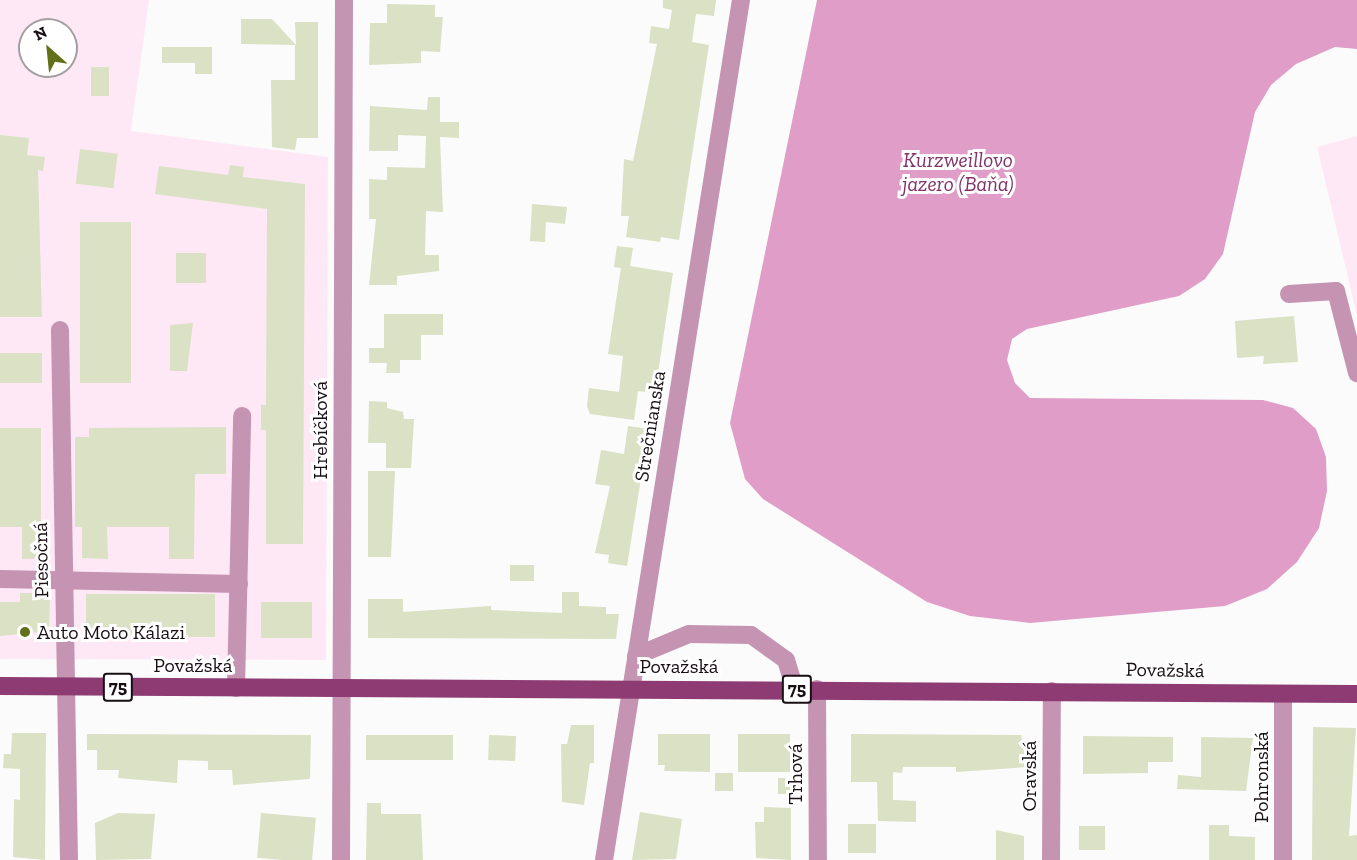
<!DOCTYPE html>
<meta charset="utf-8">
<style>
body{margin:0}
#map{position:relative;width:1357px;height:860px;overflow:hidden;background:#fbfbfb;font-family:"Zilla Slab",serif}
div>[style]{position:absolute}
.built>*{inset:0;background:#ffe8f6}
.water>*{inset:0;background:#df9dc7}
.building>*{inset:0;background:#dae1c4;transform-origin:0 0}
.minor>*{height:18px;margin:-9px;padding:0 9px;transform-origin:9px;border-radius:9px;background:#c494b2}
.major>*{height:18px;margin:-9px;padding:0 9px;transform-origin:9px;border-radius:9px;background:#8e3b74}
.dots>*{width:16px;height:16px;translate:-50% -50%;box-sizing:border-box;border:3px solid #fff;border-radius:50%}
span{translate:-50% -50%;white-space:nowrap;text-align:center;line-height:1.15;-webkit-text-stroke:6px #fff;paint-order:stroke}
.shield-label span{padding:2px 4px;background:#fff;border:2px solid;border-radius:4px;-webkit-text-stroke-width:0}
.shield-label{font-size:18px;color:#180f15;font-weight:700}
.street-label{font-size:20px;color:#180f15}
.poi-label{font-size:20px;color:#180f15}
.left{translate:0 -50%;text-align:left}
.water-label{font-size:21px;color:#813369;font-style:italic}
.north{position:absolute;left:18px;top:18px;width:60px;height:60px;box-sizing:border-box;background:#fff;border:2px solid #a39fa1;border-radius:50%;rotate:333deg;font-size:16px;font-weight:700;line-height:24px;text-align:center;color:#180f15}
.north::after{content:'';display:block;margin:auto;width:21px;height:27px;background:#63701a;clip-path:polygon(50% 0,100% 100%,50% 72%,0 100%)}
</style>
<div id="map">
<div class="built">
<div style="clip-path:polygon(evenodd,0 0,149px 0,131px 131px,328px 157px,326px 660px,0 659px,0 0,30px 30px,66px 30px,66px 66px,30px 66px,30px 30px)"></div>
<div style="clip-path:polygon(1357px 136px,1357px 315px,1317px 147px)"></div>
</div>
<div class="water">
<div style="clip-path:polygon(817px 0,1357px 0,1357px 49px,1335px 47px,1296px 64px,1271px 85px,1255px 112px,1223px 254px,1205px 279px,1179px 296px,1027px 329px,1012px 339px,1007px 360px,1015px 383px,1030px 398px,1263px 400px,1293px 408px,1316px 429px,1326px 457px,1327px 491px,1319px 528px,1297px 562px,1267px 589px,1225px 606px,1030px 623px,970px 616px,927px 602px,763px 499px,745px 479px,730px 423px)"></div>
</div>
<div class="building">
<div style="clip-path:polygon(663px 0,716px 0,714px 16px,696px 14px,692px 42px,709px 45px,679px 240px,661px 237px,660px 242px,626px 237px,629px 216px,621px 216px,624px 159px,633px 161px,657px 44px,649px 43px,651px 26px,669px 29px,672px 10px,663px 8px)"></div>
<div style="clip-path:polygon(387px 4px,435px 5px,435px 17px,443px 17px,440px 52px,421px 51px,421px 63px,369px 65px,370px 23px,387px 23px)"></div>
<div style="clip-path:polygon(241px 19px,272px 19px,296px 45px,295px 22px,318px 22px,318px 138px,297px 138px,295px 150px,272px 147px,271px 80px,295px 80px,295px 45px,241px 44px)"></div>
<div style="clip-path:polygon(162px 47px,212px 47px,212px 74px,195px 74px,195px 63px,162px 63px)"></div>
<div style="left:91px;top:67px;width:18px;height:29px"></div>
<div style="clip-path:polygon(428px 97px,440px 97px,440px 122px,459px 122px,459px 138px,440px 137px,443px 212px,426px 211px,425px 255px,439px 255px,439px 271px,397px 276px,397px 285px,369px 285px,376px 219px,369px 219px,369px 179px,387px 180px,387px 167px,425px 168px,426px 136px,398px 135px,398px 151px,369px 151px,370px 106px,427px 110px)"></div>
<div style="clip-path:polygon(0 135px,29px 138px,27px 155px,45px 157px,43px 171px,38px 170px,42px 317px,0 317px)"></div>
<div style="left:80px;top:149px;width:38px;height:35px;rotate:7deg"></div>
<div style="clip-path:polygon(230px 165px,244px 167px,243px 177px,305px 184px,303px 544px,266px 544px,266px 430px,261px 430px,261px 405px,266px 405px,267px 209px,155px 194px,159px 166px,228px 175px)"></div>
<div style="clip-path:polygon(532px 204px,567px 207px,565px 224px,546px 222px,545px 242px,530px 241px)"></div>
<div style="left:80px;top:222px;width:51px;height:161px"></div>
<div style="clip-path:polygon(617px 246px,633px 248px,630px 266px,673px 273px,655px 393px,638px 391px,634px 420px,590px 414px,587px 406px,589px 388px,619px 392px,623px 356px,608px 354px,621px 268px,614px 267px)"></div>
<div style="left:176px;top:253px;width:30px;height:30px"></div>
<div style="clip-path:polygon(384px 314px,443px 314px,443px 335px,421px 335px,421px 360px,400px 360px,400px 373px,386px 373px,387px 363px,369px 363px,369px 348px,384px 348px)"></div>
<div style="clip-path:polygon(1294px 316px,1298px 362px,1263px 364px,1264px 356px,1237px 358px,1235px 321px)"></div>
<div style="clip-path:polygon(193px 323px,187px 371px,170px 371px,170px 325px)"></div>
<div style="left:0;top:353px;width:42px;height:30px"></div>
<div style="clip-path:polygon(369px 401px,387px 402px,387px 408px,403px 412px,404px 419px,414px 419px,411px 468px,386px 468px,386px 443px,368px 443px)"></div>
<div style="clip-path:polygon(628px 426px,649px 429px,627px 566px,608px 563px,609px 555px,595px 553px,610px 486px,595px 484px,601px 450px,624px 454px)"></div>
<div style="clip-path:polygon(226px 427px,226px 474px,195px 474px,194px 559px,169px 559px,169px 527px,107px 527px,108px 559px,82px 558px,82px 527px,75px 527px,75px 437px,89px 437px,89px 428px)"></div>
<div style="clip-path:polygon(0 428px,41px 428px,41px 527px,47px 527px,47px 558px,22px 559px,22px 527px,0 527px)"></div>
<div style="clip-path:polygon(368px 471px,395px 471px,391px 557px,368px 557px)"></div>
<div style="left:510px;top:565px;width:24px;height:16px"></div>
<div style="clip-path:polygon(562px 592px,579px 592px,579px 606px,606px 607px,606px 614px,619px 614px,616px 639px,368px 638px,368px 599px,403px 599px,403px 612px,491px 606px,491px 610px,562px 613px)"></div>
<div style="clip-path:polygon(20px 593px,50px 593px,49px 631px,0 636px,0 602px,20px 602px)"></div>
<div style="left:86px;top:594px;width:129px;height:43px"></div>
<div style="left:261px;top:602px;width:51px;height:36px"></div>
<div style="clip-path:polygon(571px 725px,594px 725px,594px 763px,590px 763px,584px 805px,562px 802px,561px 744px,567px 744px)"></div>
<div style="clip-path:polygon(1313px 727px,1356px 728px,1349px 836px,1357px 835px,1357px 860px,1312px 860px)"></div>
<div style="clip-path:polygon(12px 733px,46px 733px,45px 860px,13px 857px,14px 799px,20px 800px,20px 769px,3px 768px,4px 754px,11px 754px)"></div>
<div style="clip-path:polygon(87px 734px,311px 735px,310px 779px,233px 785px,232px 770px,208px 770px,208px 761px,178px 760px,177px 783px,118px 778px,119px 770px,97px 770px,97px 750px,87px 750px)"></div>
<div style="clip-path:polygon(658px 734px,710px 734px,710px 772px,664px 771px,665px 765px,658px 765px)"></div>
<div style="left:738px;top:734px;width:52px;height:38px"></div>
<div style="clip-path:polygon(851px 734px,1021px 735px,1027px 767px,956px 772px,956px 767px,903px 767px,902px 773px,893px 772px,893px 800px,916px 801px,916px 822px,878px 821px,877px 782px,851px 782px)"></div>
<div style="left:366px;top:735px;width:87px;height:25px"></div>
<div style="left:489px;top:735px;width:27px;height:25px;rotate:2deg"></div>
<div style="clip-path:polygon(1083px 736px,1173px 737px,1173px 762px,1148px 762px,1148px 773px,1083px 774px)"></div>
<div style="clip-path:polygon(1201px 737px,1253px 738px,1246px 791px,1177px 789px,1178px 775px,1201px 777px)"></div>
<div style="left:715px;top:773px;width:18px;height:18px"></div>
<div style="left:778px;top:778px;width:22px;height:16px"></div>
<div style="clip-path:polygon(367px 803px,381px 803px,381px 814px,421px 814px,423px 860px,366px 860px)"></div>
<div style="clip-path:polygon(764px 807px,791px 808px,791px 860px,756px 858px,755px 822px,764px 822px)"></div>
<div style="clip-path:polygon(640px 812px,682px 819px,676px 859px,632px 860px)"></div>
<div style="clip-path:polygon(118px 813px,155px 814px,151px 859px,96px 860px,95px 823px)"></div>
<div style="left:261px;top:813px;width:55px;height:45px;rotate:5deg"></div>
<div style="left:848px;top:824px;width:28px;height:29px"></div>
<div style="clip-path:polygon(1209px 825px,1229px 825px,1229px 836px,1255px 837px,1255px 860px,1209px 860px)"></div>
<div style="left:1079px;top:826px;width:26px;height:24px"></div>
<div style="clip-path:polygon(996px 830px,1024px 836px,1024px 860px,996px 860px)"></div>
</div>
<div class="minor">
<div style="left:1289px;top:294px;width:47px;rotate:-3.7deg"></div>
<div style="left:1336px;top:291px;width:85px;rotate:75.6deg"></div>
<div style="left:60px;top:330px;width:530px;rotate:89.03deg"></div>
<div style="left:0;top:579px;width:239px;rotate:1.2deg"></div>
<div style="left:636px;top:656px;width:57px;rotate:-22.5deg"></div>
<div style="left:689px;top:634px;width:62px;rotate:0.9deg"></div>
<div style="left:751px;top:635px;width:43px;rotate:35.5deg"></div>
<div style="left:786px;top:660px;width:30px;rotate:73deg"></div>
<div style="left:236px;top:688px;width:272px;rotate:-88.7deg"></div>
<div style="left:817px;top:689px;width:171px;rotate:89.7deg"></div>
<div style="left:341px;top:860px;width:860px;rotate:-89.8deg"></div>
<div style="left:604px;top:860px;width:871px;rotate:-80.95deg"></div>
<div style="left:1051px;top:860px;width:169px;rotate:-89.7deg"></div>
<div style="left:1283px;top:860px;width:166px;rotate:-90deg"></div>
</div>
<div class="major">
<div style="left:0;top:686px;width:1357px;rotate:0.34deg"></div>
</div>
<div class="dots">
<div style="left:25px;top:632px;background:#63701a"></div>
</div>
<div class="shield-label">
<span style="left:118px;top:687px">75</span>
<span style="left:797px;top:689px">75</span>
</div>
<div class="street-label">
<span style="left:650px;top:426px;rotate:-81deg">Strečnianska</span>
<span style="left:320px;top:430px;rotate:-90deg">Hrebíčková</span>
<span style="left:41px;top:560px;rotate:-91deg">Piesočná</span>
<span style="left:193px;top:665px">Považská</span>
<span style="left:679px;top:666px">Považská</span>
<span style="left:1165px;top:670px;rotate:1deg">Považská</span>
<span style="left:795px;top:774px;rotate:-90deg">Trhová</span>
<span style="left:1029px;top:776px;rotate:-90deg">Oravská</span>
<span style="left:1261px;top:777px;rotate:-90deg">Pohronská</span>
</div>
<div class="poi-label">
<span class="left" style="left:37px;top:632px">Auto Moto Kálazi</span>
</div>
<div class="water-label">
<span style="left:958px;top:172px">Kurzweillovo<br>jazero (Baňa)</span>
</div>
<div class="north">N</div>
</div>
